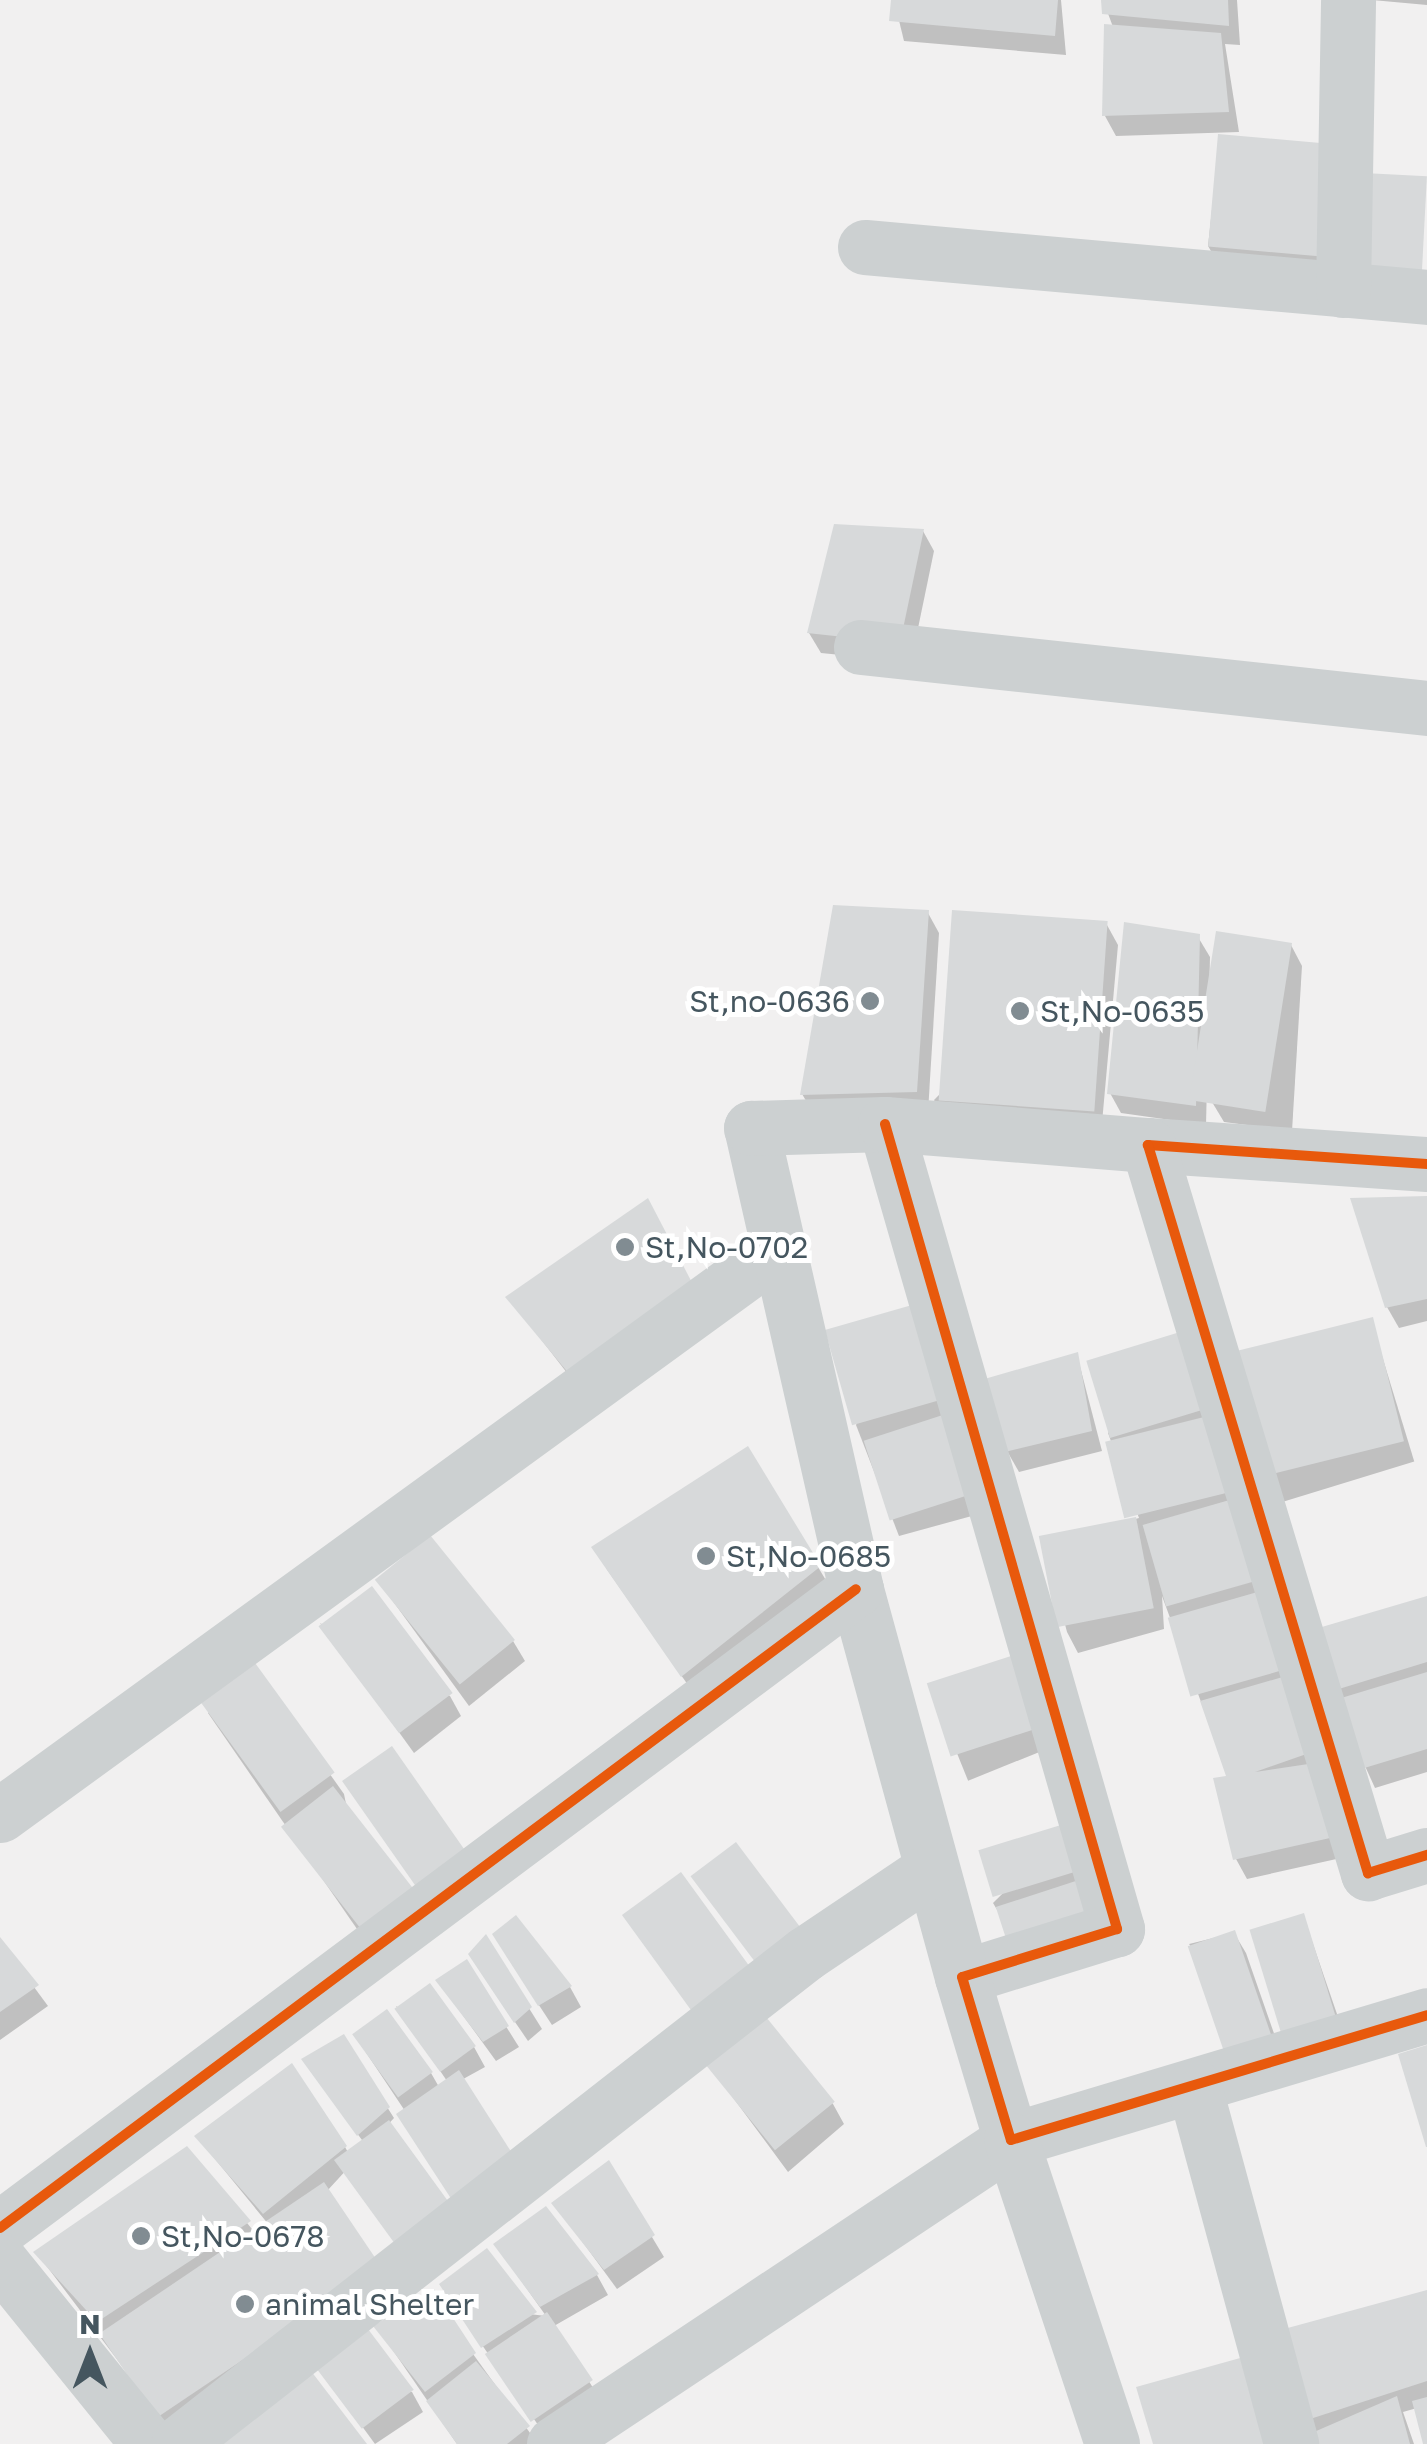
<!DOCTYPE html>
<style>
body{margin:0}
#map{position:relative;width:1427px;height:2444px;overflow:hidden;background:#f1f0f0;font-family:"Golos Text",sans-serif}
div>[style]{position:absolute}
.shadow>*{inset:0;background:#0003;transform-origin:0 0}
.building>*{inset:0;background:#d7d9da;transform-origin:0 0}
.minor>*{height:55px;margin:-27.5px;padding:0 27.5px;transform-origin:27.5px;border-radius:27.5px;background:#ccd0d1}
.cycleway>*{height:10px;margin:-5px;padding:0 5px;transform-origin:5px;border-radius:5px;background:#e8590c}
.dots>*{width:28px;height:28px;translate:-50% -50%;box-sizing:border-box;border:5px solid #fff;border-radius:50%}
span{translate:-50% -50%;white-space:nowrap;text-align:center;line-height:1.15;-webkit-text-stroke:10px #fff;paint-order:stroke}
.poi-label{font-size:30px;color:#45565f}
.right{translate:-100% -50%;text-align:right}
.left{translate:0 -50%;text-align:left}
.north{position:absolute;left:40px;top:2304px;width:100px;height:100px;-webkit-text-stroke:8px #fff;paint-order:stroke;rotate:0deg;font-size:28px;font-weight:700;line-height:40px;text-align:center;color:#45565f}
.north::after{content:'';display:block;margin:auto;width:35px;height:45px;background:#45565f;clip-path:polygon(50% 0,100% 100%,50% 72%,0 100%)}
</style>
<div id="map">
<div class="shadow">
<div style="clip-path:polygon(894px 0,1061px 0,1066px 55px,904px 41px)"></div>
<div style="clip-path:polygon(1103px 0,1237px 0,1240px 45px,1225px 44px,1239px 132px,1116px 136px,1105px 116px,1113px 27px)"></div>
<div style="clip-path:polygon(1372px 0,1427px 0,1427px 5px)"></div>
<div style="clip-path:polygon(1220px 136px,1336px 274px,1220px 266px,1208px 246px)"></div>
<div style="clip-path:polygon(923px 531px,934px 551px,911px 662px,821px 653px,809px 633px)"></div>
<div style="clip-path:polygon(928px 913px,939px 933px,928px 1112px,814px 1114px,802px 1094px)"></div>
<div style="clip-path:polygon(1107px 925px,1118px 945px,1102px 1123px,945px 1120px,934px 1100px)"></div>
<div style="clip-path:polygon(1198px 937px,1210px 957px,1206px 1125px,1121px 1113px,1110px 1093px)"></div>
<div style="clip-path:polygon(1291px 945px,1302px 966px,1292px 1131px,1224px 1122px,1212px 1102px)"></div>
<div style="clip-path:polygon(1427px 1199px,1427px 1321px,1399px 1328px,1387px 1307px)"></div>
<div style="clip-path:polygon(658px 1222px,588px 1400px,509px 1298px)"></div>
<div style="clip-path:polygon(918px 1306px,990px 1511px,899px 1536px,856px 1425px)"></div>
<div style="left:1371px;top:1320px;width:148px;height:138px;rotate:73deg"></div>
<div style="clip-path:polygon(1178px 1335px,1350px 1856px,1247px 1879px,1236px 1859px,1229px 1778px,1162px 1596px,1164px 1629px,1078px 1653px,1067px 1632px,1044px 1544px,1139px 1518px,1108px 1433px)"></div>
<div style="clip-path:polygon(1077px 1355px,1102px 1451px,1019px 1472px,1007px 1451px)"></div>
<div style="clip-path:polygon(747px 1449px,830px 1587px,695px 1695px,606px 1568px)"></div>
<div style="clip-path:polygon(379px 1582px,513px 1641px,525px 1661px,469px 1706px)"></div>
<div style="clip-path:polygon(1427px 1599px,1427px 1772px,1375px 1788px,1331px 1691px)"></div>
<div style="clip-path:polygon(320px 1623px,450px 1696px,461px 1716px,414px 1753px)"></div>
<div style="left:1018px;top:1656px;width:97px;height:93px;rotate:68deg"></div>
<div style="clip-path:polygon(249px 1660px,344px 1794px,377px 1958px,208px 1713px)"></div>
<div style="clip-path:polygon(1073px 1824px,1098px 1888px,1002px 1918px,993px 1903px)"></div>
<div style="clip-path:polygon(1303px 1915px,1349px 2049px,1298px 2061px)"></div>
<div style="clip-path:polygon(626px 1917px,756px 2009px,833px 2104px,844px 2124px,788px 2172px,703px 2057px,721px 2042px)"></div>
<div style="clip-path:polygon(1234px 1933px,1246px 1953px,1285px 2065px,1189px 1944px)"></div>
<div style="clip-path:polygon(485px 1938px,542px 2029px,528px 2041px,483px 1975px)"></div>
<div style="clip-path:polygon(0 1941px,48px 2006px,0 2040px)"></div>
<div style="clip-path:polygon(506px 1955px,570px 1987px,581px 2007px,552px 2025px)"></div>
<div style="clip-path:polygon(466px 1963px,519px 2047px,496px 2061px,438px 1981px)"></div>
<div style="clip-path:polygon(396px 2006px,474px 2047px,485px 2067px,405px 2111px,365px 2051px,431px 2073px,439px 2087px,447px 2081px)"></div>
<div style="clip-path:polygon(343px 2037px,394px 2118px,327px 2191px,227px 2430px,363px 2444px,181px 2444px,36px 2252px,187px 2149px,256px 2234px,269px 2225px,197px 2137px,345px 2147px,350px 2156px,365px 2144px,309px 2069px)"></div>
<div style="clip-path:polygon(608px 2164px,664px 2257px,617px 2289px,554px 2203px)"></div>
<div style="clip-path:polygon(496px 2245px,597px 2275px,608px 2295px,554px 2326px,602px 2402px,550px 2442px,454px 2305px,546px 2316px)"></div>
<div style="clip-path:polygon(1427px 2292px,1427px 2444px,1417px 2408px,1403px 2412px,1414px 2444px,1313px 2444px,1309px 2419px)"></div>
<div style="clip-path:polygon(377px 2327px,473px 2354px,538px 2444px,457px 2444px)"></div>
<div style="clip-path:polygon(318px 2366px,412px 2392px,423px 2412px,375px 2444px)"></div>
</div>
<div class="building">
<div style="clip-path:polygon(891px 0,1058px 0,1055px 36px,889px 21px)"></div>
<div style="clip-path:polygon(1101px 0,1228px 0,1229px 26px,1102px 14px)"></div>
<div style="clip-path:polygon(1104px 24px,1221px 33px,1229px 112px,1102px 116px)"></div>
<div style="left:1218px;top:134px;width:117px;height:113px;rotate:5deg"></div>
<div style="left:1364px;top:173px;width:63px;height:98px;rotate:3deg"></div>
<div style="clip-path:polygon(834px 524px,924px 529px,900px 643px,807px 633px)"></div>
<div style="clip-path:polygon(833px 905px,929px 910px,917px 1092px,800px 1095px)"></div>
<div style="left:952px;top:910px;width:156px;height:191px;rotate:4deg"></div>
<div style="clip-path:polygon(1124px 922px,1200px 934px,1196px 1106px,1107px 1094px)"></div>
<div style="left:1216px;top:931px;width:77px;height:171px;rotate:9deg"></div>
<div style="clip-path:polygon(1427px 1196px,1427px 1299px,1385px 1308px,1350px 1198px)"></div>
<div style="clip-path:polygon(648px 1198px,699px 1296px,575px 1381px,505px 1297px)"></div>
<div style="left:919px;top:1303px;width:99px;height:98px;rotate:74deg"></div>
<div style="left:1373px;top:1317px;width:128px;height:144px;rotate:76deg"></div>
<div style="left:1180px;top:1332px;width:81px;height:98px;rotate:73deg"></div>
<div style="clip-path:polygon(1078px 1352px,1092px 1431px,1005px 1452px,981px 1380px)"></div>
<div style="left:955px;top:1411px;width:84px;height:96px;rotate:72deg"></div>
<div style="left:1208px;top:1416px;width:79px;height:106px;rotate:76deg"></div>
<div style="clip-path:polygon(748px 1446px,821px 1566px,681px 1677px,591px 1547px)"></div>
<div style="left:1233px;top:1499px;width:85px;height:94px;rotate:74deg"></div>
<div style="left:1136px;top:1517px;width:93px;height:99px;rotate:79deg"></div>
<div style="left:430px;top:1535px;width:135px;height:71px;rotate:51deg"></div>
<div style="left:372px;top:1586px;width:134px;height:67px;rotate:53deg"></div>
<div style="left:1261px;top:1591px;width:82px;height:97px;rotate:74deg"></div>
<div style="clip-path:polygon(1427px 1596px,1427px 1662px,1329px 1692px,1315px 1629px)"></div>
<div style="left:1020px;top:1653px;width:77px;height:98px;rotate:72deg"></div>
<div style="left:250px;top:1656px;width:144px;height:67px;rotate:54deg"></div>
<div style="clip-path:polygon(1427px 1672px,1427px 1749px,1361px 1769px,1328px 1702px)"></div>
<div style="clip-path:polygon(1286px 1676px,1315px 1751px,1255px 1772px,1315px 1763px,1330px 1838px,1233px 1860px,1213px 1778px,1226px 1776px,1200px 1701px)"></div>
<div style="left:392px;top:1746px;width:132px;height:61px;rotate:55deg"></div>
<div style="left:333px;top:1786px;width:133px;height:66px;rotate:52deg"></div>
<div style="left:1074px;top:1821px;width:49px;height:100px;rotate:73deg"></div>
<div style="left:736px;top:1842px;width:119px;height:57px;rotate:53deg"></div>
<div style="left:681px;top:1872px;width:131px;height:73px;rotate:54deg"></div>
<div style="left:1088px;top:1877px;width:44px;height:97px;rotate:72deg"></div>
<div style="left:1304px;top:1913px;width:121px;height:57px;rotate:73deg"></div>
<div style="clip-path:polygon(516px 1915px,572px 1986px,538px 2006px,492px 1934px)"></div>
<div style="left:1235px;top:1930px;width:122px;height:50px;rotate:71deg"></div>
<div style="clip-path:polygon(486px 1934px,532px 2007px,514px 2023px,468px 1954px)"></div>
<div style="clip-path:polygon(0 1937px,39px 1985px,0 2012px)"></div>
<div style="clip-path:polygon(467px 1959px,509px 2026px,483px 2042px,435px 1980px)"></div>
<div style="left:430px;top:1983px;width:78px;height:44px;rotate:54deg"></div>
<div style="left:758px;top:2007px;width:122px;height:77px;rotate:51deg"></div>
<div style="left:387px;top:2009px;width:78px;height:43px;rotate:54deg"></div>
<div style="clip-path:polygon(344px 2034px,390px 2107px,357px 2136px,301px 2059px)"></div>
<div style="clip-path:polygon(1427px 2045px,1427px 2147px,1426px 2147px,1398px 2054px)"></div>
<div style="clip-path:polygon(292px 2063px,347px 2146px,263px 2214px,194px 2136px)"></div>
<div style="clip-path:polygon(459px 2070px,519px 2164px,463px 2217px,396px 2114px)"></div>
<div style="left:389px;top:2120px;width:120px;height:68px;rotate:54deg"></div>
<div style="clip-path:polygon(187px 2146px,251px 2221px,97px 2322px,33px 2252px)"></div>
<div style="clip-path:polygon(609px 2160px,655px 2235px,604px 2270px,551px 2203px)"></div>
<div style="left:324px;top:2182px;width:102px;height:271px;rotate:56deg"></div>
<div style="clip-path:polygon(546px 2206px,599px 2274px,540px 2307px,493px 2244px)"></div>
<div style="clip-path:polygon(487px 2248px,537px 2312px,481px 2348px,439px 2284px)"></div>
<div style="clip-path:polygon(434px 2289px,476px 2353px,425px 2392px,373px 2326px)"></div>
<div style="clip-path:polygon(1427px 2290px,1427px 2381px,1307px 2420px,1284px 2329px)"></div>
<div style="left:547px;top:2312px;width:82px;height:75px;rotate:56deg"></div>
<div style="left:368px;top:2329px;width:76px;height:65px;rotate:53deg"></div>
<div style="clip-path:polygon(1251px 2355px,1276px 2444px,1153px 2444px,1136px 2387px)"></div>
<div style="clip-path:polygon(476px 2361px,530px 2426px,507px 2444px,457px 2444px,426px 2401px)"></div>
<div style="clip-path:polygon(311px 2371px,367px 2444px,212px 2444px)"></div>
<div style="clip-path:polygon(1397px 2396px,1410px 2444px,1310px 2444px,1307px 2435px)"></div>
<div style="clip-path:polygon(1427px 2397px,1427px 2444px,1423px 2444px,1412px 2401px)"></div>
</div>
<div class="minor">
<div style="left:865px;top:247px;width:564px;rotate:5.08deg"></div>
<div style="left:1343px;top:290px;width:290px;rotate:-89deg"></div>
<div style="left:861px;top:647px;width:569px;rotate:6.15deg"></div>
<div style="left:885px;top:1124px;width:838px;rotate:73.92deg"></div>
<div style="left:1117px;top:1929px;width:162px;rotate:162.8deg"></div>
<div style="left:962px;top:1977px;width:170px;rotate:73.3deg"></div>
<div style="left:1011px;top:2140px;width:434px;rotate:-16.7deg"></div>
<div style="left:1427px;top:1164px;width:280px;rotate:-176.1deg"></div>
<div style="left:1148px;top:1145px;width:761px;rotate:73.19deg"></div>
<div style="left:1368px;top:1873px;width:62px;rotate:-17deg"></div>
<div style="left:0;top:1815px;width:959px;rotate:-36.01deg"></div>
<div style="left:962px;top:1977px;width:402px;rotate:-105.3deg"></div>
<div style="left:856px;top:1589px;width:473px;rotate:-102.8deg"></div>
<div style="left:751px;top:1128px;width:134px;rotate:-1.7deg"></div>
<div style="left:885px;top:1124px;width:264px;rotate:4.6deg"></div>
<div style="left:1194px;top:2086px;width:371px;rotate:74.8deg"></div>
<div style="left:0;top:2228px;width:1068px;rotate:-36.74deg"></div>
<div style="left:0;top:2261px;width:235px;rotate:51deg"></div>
<div style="left:178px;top:2444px;width:796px;rotate:-38.01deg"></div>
<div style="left:805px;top:1954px;width:151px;rotate:-33.9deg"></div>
<div style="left:554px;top:2444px;width:549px;rotate:-33.63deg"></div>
<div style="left:1011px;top:2140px;width:320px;rotate:71.6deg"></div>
</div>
<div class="cycleway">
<div style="left:885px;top:1124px;width:838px;rotate:73.92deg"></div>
<div style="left:1117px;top:1929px;width:162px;rotate:162.8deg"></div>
<div style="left:962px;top:1977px;width:170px;rotate:73.3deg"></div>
<div style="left:1011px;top:2140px;width:434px;rotate:-16.7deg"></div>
<div style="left:1427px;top:1164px;width:280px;rotate:-176.1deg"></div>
<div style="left:1148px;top:1145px;width:761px;rotate:73.19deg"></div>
<div style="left:1368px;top:1873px;width:62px;rotate:-17deg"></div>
<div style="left:0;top:2228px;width:1068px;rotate:-36.74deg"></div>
</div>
<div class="dots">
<div style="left:870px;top:1001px;background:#818c92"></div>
<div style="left:1020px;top:1011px;background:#818c92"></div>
<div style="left:625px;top:1247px;background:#818c92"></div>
<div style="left:706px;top:1556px;background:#818c92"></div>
<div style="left:141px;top:2236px;background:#818c92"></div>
<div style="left:245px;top:2304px;background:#818c92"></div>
</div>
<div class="poi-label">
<span class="right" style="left:850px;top:1001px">St,no-0636</span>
<span class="left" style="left:1040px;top:1011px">St,No-0635</span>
<span class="left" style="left:645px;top:1247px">St,No-0702</span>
<span class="left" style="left:726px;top:1556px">St,No-0685</span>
<span class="left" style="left:161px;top:2236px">St,No-0678</span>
<span class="left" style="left:265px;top:2304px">animal Shelter</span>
</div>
<div class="north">N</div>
</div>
